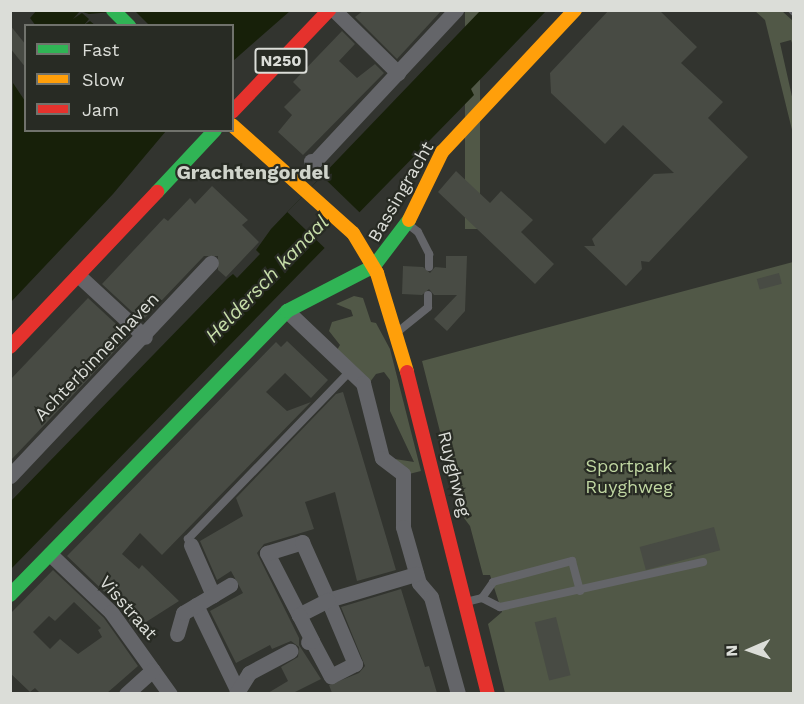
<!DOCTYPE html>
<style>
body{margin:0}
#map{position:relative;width:804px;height:704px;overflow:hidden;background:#32342f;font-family:"Work Sans",sans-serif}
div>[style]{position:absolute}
.green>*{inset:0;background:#515847;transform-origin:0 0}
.water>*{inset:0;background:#172009}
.pier>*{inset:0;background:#32342f;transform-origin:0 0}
.building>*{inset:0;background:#484b44;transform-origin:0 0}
.lane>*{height:8px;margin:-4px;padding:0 4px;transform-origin:4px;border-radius:4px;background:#646569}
.street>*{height:15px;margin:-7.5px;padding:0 7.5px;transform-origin:7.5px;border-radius:7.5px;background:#646569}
.fast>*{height:14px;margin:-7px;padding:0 7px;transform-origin:7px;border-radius:7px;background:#30b455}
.slow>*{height:14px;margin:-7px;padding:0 7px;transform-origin:7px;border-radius:7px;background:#ff9f0a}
.jam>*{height:14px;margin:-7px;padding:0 7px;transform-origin:7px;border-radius:7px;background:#e5322d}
span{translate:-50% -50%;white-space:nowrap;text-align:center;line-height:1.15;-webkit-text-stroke:4.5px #282b24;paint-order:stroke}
.shield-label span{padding:2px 4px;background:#282b24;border:2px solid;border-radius:4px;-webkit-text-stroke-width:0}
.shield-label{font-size:16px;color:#dbddd8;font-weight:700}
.street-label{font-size:18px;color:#dbddd8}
.park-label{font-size:18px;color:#c0d7a2}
.neighbourhood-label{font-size:20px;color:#d0d4cb;font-weight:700}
.water-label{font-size:20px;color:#c7dea9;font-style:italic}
.frame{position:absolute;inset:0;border:12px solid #dbddd8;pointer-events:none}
.legend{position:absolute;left:24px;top:24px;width:210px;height:108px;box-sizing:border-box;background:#282b24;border:2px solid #70726c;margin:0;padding:8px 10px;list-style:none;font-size:18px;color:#dbddd8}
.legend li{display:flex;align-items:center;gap:12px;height:30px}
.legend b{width:30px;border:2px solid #70726c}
.north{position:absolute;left:720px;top:620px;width:60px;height:60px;-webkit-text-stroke:4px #282b24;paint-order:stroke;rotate:268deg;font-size:16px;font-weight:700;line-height:24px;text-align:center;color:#dbddd8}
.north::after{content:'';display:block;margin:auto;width:21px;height:27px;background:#dbddd8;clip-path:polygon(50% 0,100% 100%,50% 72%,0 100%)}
</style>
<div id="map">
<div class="green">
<div style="left:465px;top:11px;width:15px;height:218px"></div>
<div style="clip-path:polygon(755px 11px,782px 11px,793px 21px,793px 46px,791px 40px,780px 43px,793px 101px,793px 134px,765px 20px)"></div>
<div style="clip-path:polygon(793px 262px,793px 693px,505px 693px,488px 624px,502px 612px,490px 575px,483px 575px,470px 526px,461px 514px,422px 361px)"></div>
<div style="clip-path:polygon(354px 296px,363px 298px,371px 322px,376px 323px,390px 349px,421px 471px,409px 474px,395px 459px,414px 462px,390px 411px,390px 380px,384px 372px,376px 374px,370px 382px,337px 350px,340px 345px,329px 331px,332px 322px,353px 316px,351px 310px,336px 304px)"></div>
</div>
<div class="water">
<div style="clip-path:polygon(37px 10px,290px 11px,233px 61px,232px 26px,36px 26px,30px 18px)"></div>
<div style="clip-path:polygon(480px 11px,546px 11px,471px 89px,474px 95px,11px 569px,11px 501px,227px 279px,233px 274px,237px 278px,260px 254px,256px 250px,271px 229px)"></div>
<div style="clip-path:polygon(13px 83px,25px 101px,26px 130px,166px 131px,113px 194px,11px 302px)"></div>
</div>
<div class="pier">
<div style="clip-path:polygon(134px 10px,150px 26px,96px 26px,90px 21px,84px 25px,89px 19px,82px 13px,73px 19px,80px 11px,89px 14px)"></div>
<div style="left:322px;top:176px;width:56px;height:50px;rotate:44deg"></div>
</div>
<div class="building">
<div style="clip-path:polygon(364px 10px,442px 10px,397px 59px,355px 17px)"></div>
<div style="clip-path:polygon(609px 10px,659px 10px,697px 47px,681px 63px,723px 102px,708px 118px,748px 157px,649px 262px,641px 261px,642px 269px,626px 286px,584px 246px,595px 246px,592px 239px,654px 174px,674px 173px,623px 125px,605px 144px,551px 93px,550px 73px)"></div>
<div style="clip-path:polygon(10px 25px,26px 45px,26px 68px,10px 48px)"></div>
<div style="clip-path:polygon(342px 31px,355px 44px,339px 61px,357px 78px,375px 64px,384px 73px,303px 155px,278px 132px,292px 115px,284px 107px,301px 90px,293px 82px)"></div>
<div style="clip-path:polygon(456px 171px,490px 203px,501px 191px,533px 220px,521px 232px,554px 264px,535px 284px,438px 192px)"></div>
<div style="clip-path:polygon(212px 186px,248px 220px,242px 225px,259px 242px,226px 277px,218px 270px,218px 256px,204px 256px,142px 321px,102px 284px,164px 218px,168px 221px,190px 198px,195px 204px)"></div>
<div style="clip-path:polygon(446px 256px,467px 256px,465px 311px,447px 331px,434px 319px,457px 295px,434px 295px,429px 289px,422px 295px,402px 294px,403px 266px,423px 267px,430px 273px,435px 267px,446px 268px)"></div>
<div style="left:779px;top:273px;width:11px;height:23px;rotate:75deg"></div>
<div style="clip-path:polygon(88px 298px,129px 336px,10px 461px,10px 380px)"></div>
<div style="clip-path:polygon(287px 341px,328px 380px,311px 398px,285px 373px,266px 392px,287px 411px,311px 402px,162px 555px,140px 533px,122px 554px,139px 569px,142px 565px,179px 601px,135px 629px,118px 605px,67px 556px,276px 342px,281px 347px)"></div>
<div style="clip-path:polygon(343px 392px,396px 570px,357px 581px,335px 492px,305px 502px,314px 529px,264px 544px,257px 553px,299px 638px,299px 645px,321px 679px,293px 693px,268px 693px,288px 681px,281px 667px,298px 657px,299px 647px,291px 641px,272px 649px,270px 645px,236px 663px,210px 611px,243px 593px,231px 571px,217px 580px,200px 541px,243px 516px,236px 498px,336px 394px)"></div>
<div style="left:714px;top:527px;width:24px;height:77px;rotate:75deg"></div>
<div style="clip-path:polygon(evenodd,53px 570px,104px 618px,138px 666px,107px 693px,40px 693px,35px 688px,30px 692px,10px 673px,10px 614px,53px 570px,74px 602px,101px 628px,98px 630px,102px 637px,78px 654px,60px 639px,50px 649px,33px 632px,49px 616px,55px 621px,74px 602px)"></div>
<div style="clip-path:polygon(401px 589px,425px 667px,429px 666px,437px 693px,332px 693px,329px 685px,359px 673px,365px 666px,341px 607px)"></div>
<div style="left:556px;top:617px;width:60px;height:22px;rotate:76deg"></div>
</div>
<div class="lane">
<div style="left:792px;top:10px;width:3px;rotate:45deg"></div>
<div style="left:409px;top:225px;width:11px;rotate:38deg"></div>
<div style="left:418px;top:232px;width:25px;rotate:63deg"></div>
<div style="left:429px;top:254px;width:13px;rotate:90deg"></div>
<div style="left:400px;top:330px;width:36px;rotate:-39deg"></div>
<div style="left:428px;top:307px;width:12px;rotate:-90deg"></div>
<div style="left:191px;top:545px;width:7px;rotate:-117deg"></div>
<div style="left:188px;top:539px;width:233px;rotate:-46deg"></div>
<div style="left:482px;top:598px;width:19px;rotate:-55deg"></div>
<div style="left:493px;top:582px;width:82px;rotate:-14.9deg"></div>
<div style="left:572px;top:561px;width:31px;rotate:75deg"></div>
<div style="left:466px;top:602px;width:16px;rotate:-14deg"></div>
<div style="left:482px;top:598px;width:20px;rotate:27deg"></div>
<div style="left:500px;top:607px;width:208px;rotate:-12.5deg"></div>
</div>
<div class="street">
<div style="left:334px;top:10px;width:90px;rotate:44.5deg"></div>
<div style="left:311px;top:161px;width:4px"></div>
<div style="left:315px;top:161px;width:207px;rotate:-47deg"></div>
<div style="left:78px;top:275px;width:91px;rotate:42.8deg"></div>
<div style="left:287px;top:311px;width:105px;rotate:43.5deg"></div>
<div style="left:363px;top:383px;width:77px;rotate:75.8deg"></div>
<div style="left:382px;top:458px;width:26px;rotate:37deg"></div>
<div style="left:403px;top:474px;width:53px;rotate:90deg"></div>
<div style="left:403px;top:527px;width:58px;rotate:74.1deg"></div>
<div style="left:419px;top:583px;width:18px;rotate:49deg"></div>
<div style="left:431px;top:597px;width:101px;rotate:74.4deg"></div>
<div style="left:10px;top:476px;width:293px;rotate:-46.7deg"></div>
<div style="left:191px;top:545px;width:55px;rotate:66.3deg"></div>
<div style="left:50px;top:554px;width:84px;rotate:43.6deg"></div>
<div style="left:111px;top:612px;width:101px;rotate:54.3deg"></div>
<div style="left:196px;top:605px;width:97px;rotate:64.2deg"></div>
<div style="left:299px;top:615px;width:70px;rotate:-117.3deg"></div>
<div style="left:267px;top:553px;width:37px;rotate:-17deg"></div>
<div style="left:302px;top:542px;width:64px;rotate:65.9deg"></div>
<div style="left:328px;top:600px;width:92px;rotate:-16.5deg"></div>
<div style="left:177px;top:634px;width:22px;rotate:-74deg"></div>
<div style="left:183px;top:613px;width:55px;rotate:-30.8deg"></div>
<div style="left:308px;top:642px;width:4px;rotate:-14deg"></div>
<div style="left:312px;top:641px;width:40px;rotate:62deg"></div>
<div style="left:331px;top:676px;width:27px;rotate:-27deg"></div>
<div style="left:355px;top:664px;width:69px;rotate:-112.9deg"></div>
<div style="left:328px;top:600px;width:33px;rotate:153deg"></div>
<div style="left:299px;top:615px;width:29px;rotate:63deg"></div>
<div style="left:126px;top:694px;width:36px;rotate:-42deg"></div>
<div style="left:236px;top:694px;width:25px;rotate:-58deg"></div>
<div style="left:249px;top:673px;width:47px;rotate:-28.2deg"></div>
</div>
<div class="fast">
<div style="left:113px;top:10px;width:23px;rotate:45deg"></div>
<div style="left:157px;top:192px;width:85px;rotate:-46.9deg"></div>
<div style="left:10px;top:595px;width:397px;rotate:-45.7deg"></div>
<div style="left:287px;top:311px;width:98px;rotate:-27.3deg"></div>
<div style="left:374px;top:266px;width:58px;rotate:-52.7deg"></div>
</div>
<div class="slow">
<div style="left:232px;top:125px;width:162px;rotate:41.8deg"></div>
<div style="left:353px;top:233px;width:47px;rotate:59deg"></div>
<div style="left:377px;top:273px;width:103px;rotate:73.1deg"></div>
<div style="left:409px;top:220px;width:76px;rotate:-64.1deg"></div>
<div style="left:442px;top:152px;width:195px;rotate:-46.9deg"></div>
</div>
<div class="jam">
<div style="left:232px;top:112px;width:141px;rotate:-46.4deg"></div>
<div style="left:10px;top:347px;width:214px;rotate:-46.5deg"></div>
<div style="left:407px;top:372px;width:332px;rotate:75.9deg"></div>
</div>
<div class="shield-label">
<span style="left:281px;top:61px">N250</span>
</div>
<div class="street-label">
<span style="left:401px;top:192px;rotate:-60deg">Bassingracht</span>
<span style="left:97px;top:357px;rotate:-46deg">Achterbinnenhaven</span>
<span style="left:454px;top:474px;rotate:76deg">Ruyghweg</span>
<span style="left:128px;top:608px;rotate:49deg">Visstraat</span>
</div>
<div class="park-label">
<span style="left:629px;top:477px">Sportpark<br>Ruyghweg</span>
</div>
<div class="neighbourhood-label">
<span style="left:253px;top:172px">Grachtengordel</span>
</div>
<div class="water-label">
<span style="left:267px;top:279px;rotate:-46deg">Heldersch kanaal</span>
</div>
<div class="frame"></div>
<ul class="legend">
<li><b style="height:8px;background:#30b455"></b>Fast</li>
<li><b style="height:8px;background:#ff9f0a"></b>Slow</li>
<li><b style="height:8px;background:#e5322d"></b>Jam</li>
</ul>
<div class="north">N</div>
</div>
